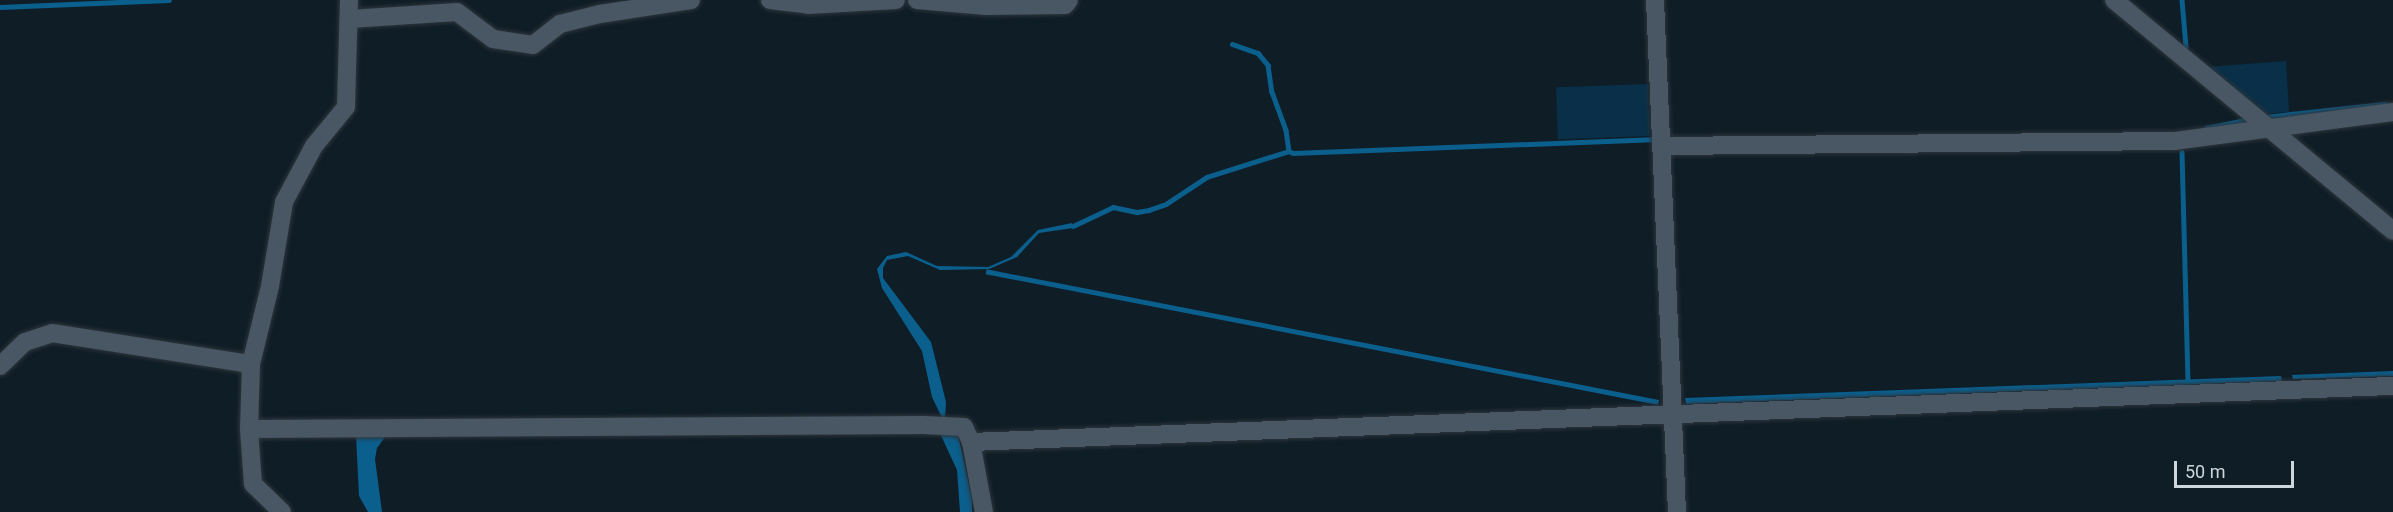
<!DOCTYPE html>
<style>
body{margin:0}
#map{position:relative;width:2393px;height:512px;overflow:hidden;background:#0f1d26;font-family:Roboto,sans-serif}
div>[style]{position:absolute}
.green>*{inset:0;background:#093048;transform-origin:0 0}
.water>*{inset:0;background:#0b5f8d;transform-origin:0 0}
.stream>*{height:4.5px;margin:-2.25px;padding:0 2.25px;transform-origin:2.25px;border-radius:2.25px;background:#0b5f8d}
.roads{filter:drop-shadow(0 0 2px #2d353c) drop-shadow(0 0 2px #2d353c)}
.minor>*{height:18px;margin:-9px;padding:0 9px;transform-origin:9px;border-radius:9px;background:#485763}
span{translate:-50% -50%;white-space:nowrap;text-align:center;line-height:1.15;-webkit-text-stroke:4.5px #0f1d26;paint-order:stroke}
.scale{position:absolute;left:2174px;top:461px;width:120px;height:27px;box-sizing:border-box;border:3px solid #cdd6dd;border-top:0;padding-left:8px;font-size:18px;line-height:21px;white-space:nowrap;color:#cdd6dd;-webkit-text-stroke:4px #0f1d26;paint-order:stroke}
</style>
<div id="map">
<div class="green">
<div style="clip-path:polygon(2286px 61px,2289px 112px,2262px 114px,2206px 67px)"></div>
<div style="left:1648px;top:84px;width:52px;height:92px;rotate:88deg"></div>
</div>
<div class="water">
<div style="clip-path:polygon(1072px 223px,1073px 228px,1039px 233px,1017px 257px,989px 269px,940px 270px,908px 256px,887px 260px,883px 268px,883px 278px,931px 342px,946px 402px,945px 419px,942px 418px,932px 397px,922px 351px,882px 288px,877px 269px,887px 256px,906px 252px,937px 266px,988px 267px,1011px 257px,1038px 230px)"></div>
<div style="clip-path:polygon(2393px 371px,2393px 376px,2293px 379px,2292px 375px)"></div>
<div style="clip-path:polygon(2281px 376px,2282px 381px,1686px 404px,1685px 398px)"></div>
<div style="left:1659px;top:400px;width:5px;height:685px;rotate:101deg"></div>
<div style="clip-path:polygon(938px 429px,957px 430px,972px 498px,972px 512px,960px 512px,957px 470px)"></div>
<div style="clip-path:polygon(388px 433px,377px 448px,375px 459px,382px 512px,368px 512px,359px 496px,356px 436px)"></div>
</div>
<div class="stream">
<div style="left:2182px;top:0;width:47px;rotate:85.1deg"></div>
<div style="left:0;top:7px;width:169px;rotate:-2.4deg"></div>
<div style="left:1232px;top:44px;width:28px;rotate:19deg"></div>
<div style="left:1258px;top:53px;width:16px;rotate:50deg"></div>
<div style="left:1268px;top:65px;width:27px;rotate:82deg"></div>
<div style="left:1272px;top:92px;width:40px;rotate:69.8deg"></div>
<div style="left:1286px;top:130px;width:21px;rotate:82deg"></div>
<div style="left:2264px;top:117px;width:121px;rotate:-6.2deg"></div>
<div style="left:2206px;top:128px;width:45px;rotate:-11.6deg"></div>
<div style="left:2182px;top:152px;width:227px;rotate:88.5deg"></div>
<div style="left:1073px;top:226px;width:44px;rotate:-25.4deg"></div>
<div style="left:1113px;top:207px;width:25px;rotate:12deg"></div>
<div style="left:1137px;top:212px;width:12px;rotate:-9deg"></div>
<div style="left:1149px;top:210px;width:18px;rotate:-19deg"></div>
<div style="left:1166px;top:204px;width:49px;rotate:-33.4deg"></div>
<div style="left:1207px;top:177px;width:86px;rotate:-17.6deg"></div>
<div style="left:1289px;top:151px;width:4px;rotate:27deg"></div>
<div style="left:1293px;top:153px;width:365px;rotate:-2.2deg"></div>
</div>
<div class="roads">
<div class="minor">
<div style="left:770px;top:0;width:38px;rotate:7deg"></div>
<div style="left:808px;top:5px;width:88px;rotate:-3.3deg"></div>
<div style="left:917px;top:0;width:69px;rotate:5deg"></div>
<div style="left:986px;top:6px;width:79px;rotate:-0.7deg"></div>
<div style="left:1065px;top:5px;width:6px;rotate:-51deg"></div>
<div style="left:1655px;top:0;width:512px;rotate:87.54deg"></div>
<div style="left:2114px;top:0;width:362px;rotate:39.6deg"></div>
<div style="left:350px;top:19px;width:107px;rotate:-3.7deg"></div>
<div style="left:457px;top:12px;width:45px;rotate:36.9deg"></div>
<div style="left:493px;top:39px;width:40px;rotate:8.5deg"></div>
<div style="left:533px;top:45px;width:34px;rotate:-38deg"></div>
<div style="left:560px;top:24px;width:41px;rotate:-14deg"></div>
<div style="left:600px;top:14px;width:92px;rotate:-8.7deg"></div>
<div style="left:1663px;top:146px;width:512px;rotate:-0.56deg"></div>
<div style="left:2175px;top:141px;width:220px;rotate:-7.6deg"></div>
<div style="left:0;top:366px;width:35px;rotate:-44deg"></div>
<div style="left:25px;top:342px;width:28px;rotate:-18deg"></div>
<div style="left:52px;top:333px;width:201px;rotate:8.9deg"></div>
<div style="left:249px;top:429px;width:675px;rotate:-0.34deg"></div>
<div style="left:924px;top:425px;width:40px;rotate:2.9deg"></div>
<div style="left:964px;top:427px;width:17px;rotate:65deg"></div>
<div style="left:971px;top:442px;width:71px;rotate:79.5deg"></div>
<div style="left:971px;top:442px;width:1423px;rotate:-2.26deg"></div>
<div style="left:282px;top:512px;width:40px;rotate:-136deg"></div>
<div style="left:253px;top:484px;width:55px;rotate:-94.2deg"></div>
<div style="left:249px;top:429px;width:65px;rotate:-88.2deg"></div>
<div style="left:251px;top:364px;width:80px;rotate:-76.3deg"></div>
<div style="left:270px;top:286px;width:85px;rotate:-80.5deg"></div>
<div style="left:284px;top:202px;width:64px;rotate:-61.8deg"></div>
<div style="left:314px;top:146px;width:50px;rotate:-50.6deg"></div>
<div style="left:346px;top:107px;width:107px;rotate:-88.4deg"></div>
</div>
</div>
<div class="scale">50 m</div>
</div>
